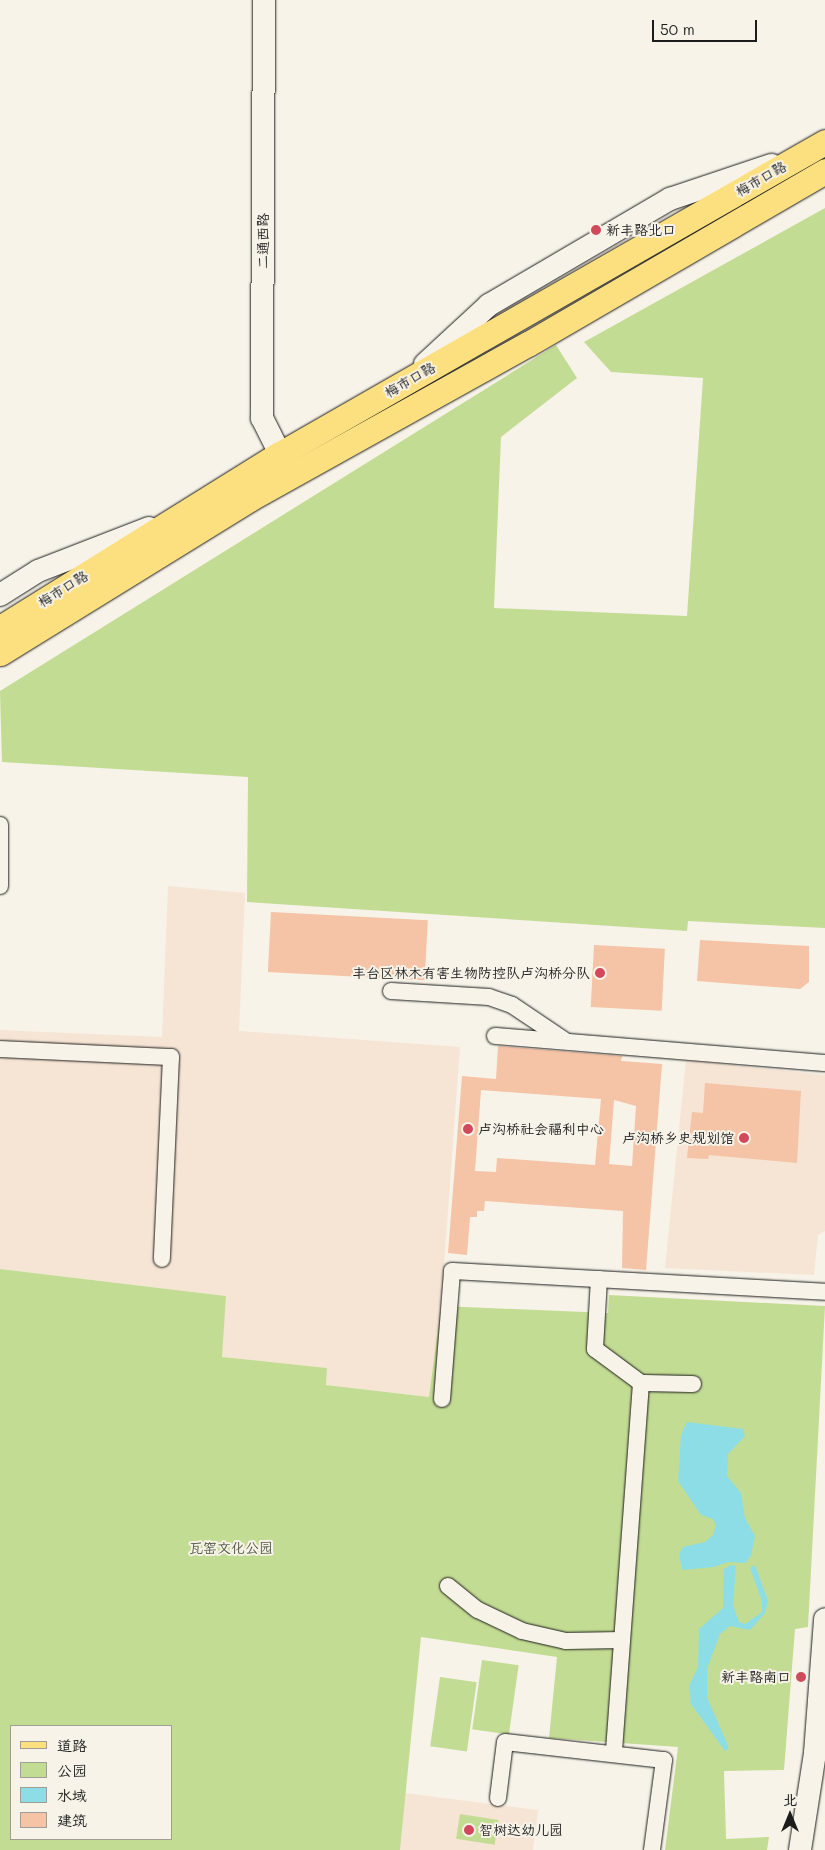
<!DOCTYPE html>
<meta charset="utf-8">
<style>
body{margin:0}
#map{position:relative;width:825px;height:1850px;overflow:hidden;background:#f7f3e8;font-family:Mali,"LXGW WenKai TC",sans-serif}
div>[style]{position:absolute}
.built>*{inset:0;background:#f6e5d4}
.green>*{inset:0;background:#c3dc93;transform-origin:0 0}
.water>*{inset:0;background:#8cdde6}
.building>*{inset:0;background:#f5c3a5;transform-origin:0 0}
.roads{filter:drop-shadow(0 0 1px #1c1c1c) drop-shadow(0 0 1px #1c1c1c)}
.street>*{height:16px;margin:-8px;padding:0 8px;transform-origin:8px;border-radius:8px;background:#f7f3e8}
.secondary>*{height:22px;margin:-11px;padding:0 11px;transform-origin:11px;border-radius:11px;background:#f7f3e8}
.primary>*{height:25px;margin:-12.5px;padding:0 12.5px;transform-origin:12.5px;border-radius:12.5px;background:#fce080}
.dots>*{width:14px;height:14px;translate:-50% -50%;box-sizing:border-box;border:2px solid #f7f3e8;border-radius:50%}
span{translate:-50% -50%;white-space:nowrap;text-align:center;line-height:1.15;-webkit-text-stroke:4px #f7f3e8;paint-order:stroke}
.street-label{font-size:14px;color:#1c1c1c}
.poi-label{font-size:14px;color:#1c1c1c}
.left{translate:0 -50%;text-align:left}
.right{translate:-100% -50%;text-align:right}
.park-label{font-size:14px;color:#4e5640}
.legend{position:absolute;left:10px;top:1725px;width:162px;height:115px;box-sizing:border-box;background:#f7f3e8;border:1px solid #9f9d96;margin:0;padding:6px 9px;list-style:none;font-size:15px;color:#1c1c1c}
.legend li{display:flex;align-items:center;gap:10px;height:25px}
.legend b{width:25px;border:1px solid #9f9d96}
.north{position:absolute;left:765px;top:1790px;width:50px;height:50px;-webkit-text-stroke:4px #f7f3e8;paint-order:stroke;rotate:0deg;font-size:14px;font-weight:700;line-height:20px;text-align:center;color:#1c1c1c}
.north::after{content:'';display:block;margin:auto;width:18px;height:22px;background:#1c1c1c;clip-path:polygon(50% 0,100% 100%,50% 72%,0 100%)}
.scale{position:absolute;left:652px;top:20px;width:105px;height:22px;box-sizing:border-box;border:2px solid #1c1c1c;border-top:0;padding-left:6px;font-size:15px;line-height:18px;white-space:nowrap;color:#1c1c1c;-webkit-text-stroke:4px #f7f3e8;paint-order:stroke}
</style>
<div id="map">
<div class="built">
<div style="clip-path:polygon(168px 886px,245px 893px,239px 1031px,460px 1047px,441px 1306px,430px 1397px,326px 1385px,327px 1368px,221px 1357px,226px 1296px,0 1269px,0 1030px,162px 1037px)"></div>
<div style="clip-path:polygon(686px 1060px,825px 1075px,825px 1231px,818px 1235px,814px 1275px,665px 1268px)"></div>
<div style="clip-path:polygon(405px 1793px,538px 1810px,533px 1850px,400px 1850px)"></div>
</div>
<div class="green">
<div style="clip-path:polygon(825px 208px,825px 928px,688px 921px,687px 931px,247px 902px,248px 777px,2px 762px,0 691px,556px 345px,577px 378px,501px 437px,494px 608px,687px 616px,703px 378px,611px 372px,584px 342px)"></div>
<div style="clip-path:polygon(evenodd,0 1269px,226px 1296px,222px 1357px,327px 1368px,326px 1385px,429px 1397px,441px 1306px,608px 1313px,609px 1295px,825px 1306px,808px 1627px,795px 1629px,784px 1770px,724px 1771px,726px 1839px,769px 1837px,767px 1850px,665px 1850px,678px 1747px,549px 1738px,557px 1657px,421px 1637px,400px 1850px,0 1850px,0 1269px,11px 1726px,171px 1726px,171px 1839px,11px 1839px,11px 1726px)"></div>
<div style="left:482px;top:1660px;width:37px;height:70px;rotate:8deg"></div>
<div style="left:440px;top:1677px;width:37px;height:70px;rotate:8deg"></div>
<div style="left:460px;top:1814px;width:39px;height:25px;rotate:9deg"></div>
</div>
<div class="water">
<div style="clip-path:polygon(687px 1422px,743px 1429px,745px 1436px,728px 1454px,727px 1476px,741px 1493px,745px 1518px,755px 1536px,751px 1556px,745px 1563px,728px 1562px,714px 1567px,682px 1570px,679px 1554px,683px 1547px,705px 1542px,713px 1535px,716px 1525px,713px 1519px,701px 1515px,678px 1481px,681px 1435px)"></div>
<div style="clip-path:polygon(731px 1565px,736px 1566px,733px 1605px,739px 1622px,745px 1624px,762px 1612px,762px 1601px,750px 1568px,755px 1565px,768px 1601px,765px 1613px,750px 1630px,730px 1626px,720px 1634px,707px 1669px,707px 1697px,729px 1748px,725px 1751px,691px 1704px,689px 1686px,698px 1667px,699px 1629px,723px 1608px,724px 1569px)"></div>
</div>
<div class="building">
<div style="left:271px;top:912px;width:157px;height:60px;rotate:3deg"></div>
<div style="clip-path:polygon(700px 940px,809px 946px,809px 982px,800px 989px,697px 981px)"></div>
<div style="left:594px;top:945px;width:71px;height:62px;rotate:3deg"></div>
<div style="clip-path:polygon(evenodd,498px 1046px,622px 1056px,621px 1061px,662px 1064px,646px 1270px,622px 1268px,623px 1211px,485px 1201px,484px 1211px,477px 1211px,477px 1217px,470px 1217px,467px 1255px,448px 1253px,462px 1076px,496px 1079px,498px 1046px,481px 1090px,601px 1099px,595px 1165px,497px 1158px,496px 1172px,475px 1171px,481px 1090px,498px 1046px,614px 1100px,636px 1106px,632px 1166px,609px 1164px,614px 1100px)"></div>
<div style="clip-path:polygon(705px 1083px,801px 1091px,797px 1163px,709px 1155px,708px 1159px,687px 1158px,692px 1112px,703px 1113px)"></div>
</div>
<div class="roads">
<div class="street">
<div style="left:0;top:825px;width:61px;rotate:90deg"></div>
<div style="left:391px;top:991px;width:98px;rotate:3.5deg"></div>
<div style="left:489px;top:997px;width:24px;rotate:19deg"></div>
<div style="left:512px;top:1005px;width:63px;rotate:33.9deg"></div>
<div style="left:495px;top:1036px;width:331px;rotate:4.7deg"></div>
<div style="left:0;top:1049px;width:171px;rotate:2.7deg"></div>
<div style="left:171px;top:1057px;width:202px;rotate:92.6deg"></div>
<div style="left:599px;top:1279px;width:70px;rotate:93.3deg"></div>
<div style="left:595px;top:1349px;width:57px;rotate:36.5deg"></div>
<div style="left:641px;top:1383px;width:372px;rotate:94.2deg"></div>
<div style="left:641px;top:1383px;width:52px;rotate:1.1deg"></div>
<div style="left:442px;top:1399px;width:128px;rotate:-85.5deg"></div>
<div style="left:452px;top:1271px;width:374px;rotate:3.2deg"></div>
<div style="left:448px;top:1586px;width:38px;rotate:39deg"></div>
<div style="left:478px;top:1610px;width:49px;rotate:25.5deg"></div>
<div style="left:522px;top:1631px;width:45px;rotate:12.8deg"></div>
<div style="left:566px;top:1641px;width:56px;rotate:-1deg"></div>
<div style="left:498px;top:1798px;width:56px;rotate:-82.9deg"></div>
<div style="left:505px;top:1742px;width:160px;rotate:6.5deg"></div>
<div style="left:664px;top:1760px;width:91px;rotate:97.6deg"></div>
</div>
<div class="secondary">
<div style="left:264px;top:0;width:418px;rotate:90.3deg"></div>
<div style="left:262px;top:418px;width:58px;rotate:63.4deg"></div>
<div style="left:425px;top:364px;width:87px;rotate:-42.7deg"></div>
<div style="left:489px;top:305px;width:210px;rotate:-30.4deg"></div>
<div style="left:670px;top:199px;width:107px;rotate:-18.6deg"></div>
<div style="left:0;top:595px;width:45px;rotate:-32.3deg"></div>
<div style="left:38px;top:571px;width:119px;rotate:-21.2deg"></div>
<div style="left:800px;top:1850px;width:98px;rotate:-81.2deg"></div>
<div style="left:815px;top:1753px;width:134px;rotate:-85.7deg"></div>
</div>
<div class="primary">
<div style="left:0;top:628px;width:330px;rotate:-31.9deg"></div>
<div style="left:280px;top:454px;width:628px;rotate:-29.79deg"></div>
<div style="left:0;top:653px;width:293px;rotate:-31.7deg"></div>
<div style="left:249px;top:499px;width:319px;rotate:-29.1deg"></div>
<div style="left:528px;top:344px;width:344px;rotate:-30.2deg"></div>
</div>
</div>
<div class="dots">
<div style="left:596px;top:230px;background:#d1495b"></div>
<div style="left:600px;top:973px;background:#d1495b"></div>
<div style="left:468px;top:1129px;background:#d1495b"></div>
<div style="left:744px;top:1138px;background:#d1495b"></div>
<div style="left:801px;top:1677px;background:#d1495b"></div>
<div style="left:469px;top:1830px;background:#d1495b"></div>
</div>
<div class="street-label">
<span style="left:761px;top:179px;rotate:-30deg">梅市口路</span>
<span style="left:263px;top:241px;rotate:-90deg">二通西路</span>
<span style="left:410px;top:380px;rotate:-30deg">梅市口路</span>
<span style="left:63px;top:589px;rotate:-32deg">梅市口路</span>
</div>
<div class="poi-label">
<span class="left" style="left:606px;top:230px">新丰路北口</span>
<span class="right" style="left:590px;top:973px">丰台区林木有害生物防控队卢沟桥分队</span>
<span class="left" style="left:478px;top:1129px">卢沟桥社会福利中心</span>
<span class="right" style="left:734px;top:1138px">卢沟桥乡史规划馆</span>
<span class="right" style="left:791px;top:1677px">新丰路南口</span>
<span class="left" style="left:479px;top:1830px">智树达幼儿园</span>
</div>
<div class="park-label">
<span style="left:231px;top:1548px">瓦窑文化公园</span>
</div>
<ul class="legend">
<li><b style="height:6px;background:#fce080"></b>道路</li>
<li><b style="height:14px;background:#c3dc93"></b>公园</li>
<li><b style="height:14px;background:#8cdde6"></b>水域</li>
<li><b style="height:14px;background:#f5c3a5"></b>建筑</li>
</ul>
<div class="north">北</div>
<div class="scale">50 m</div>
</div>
